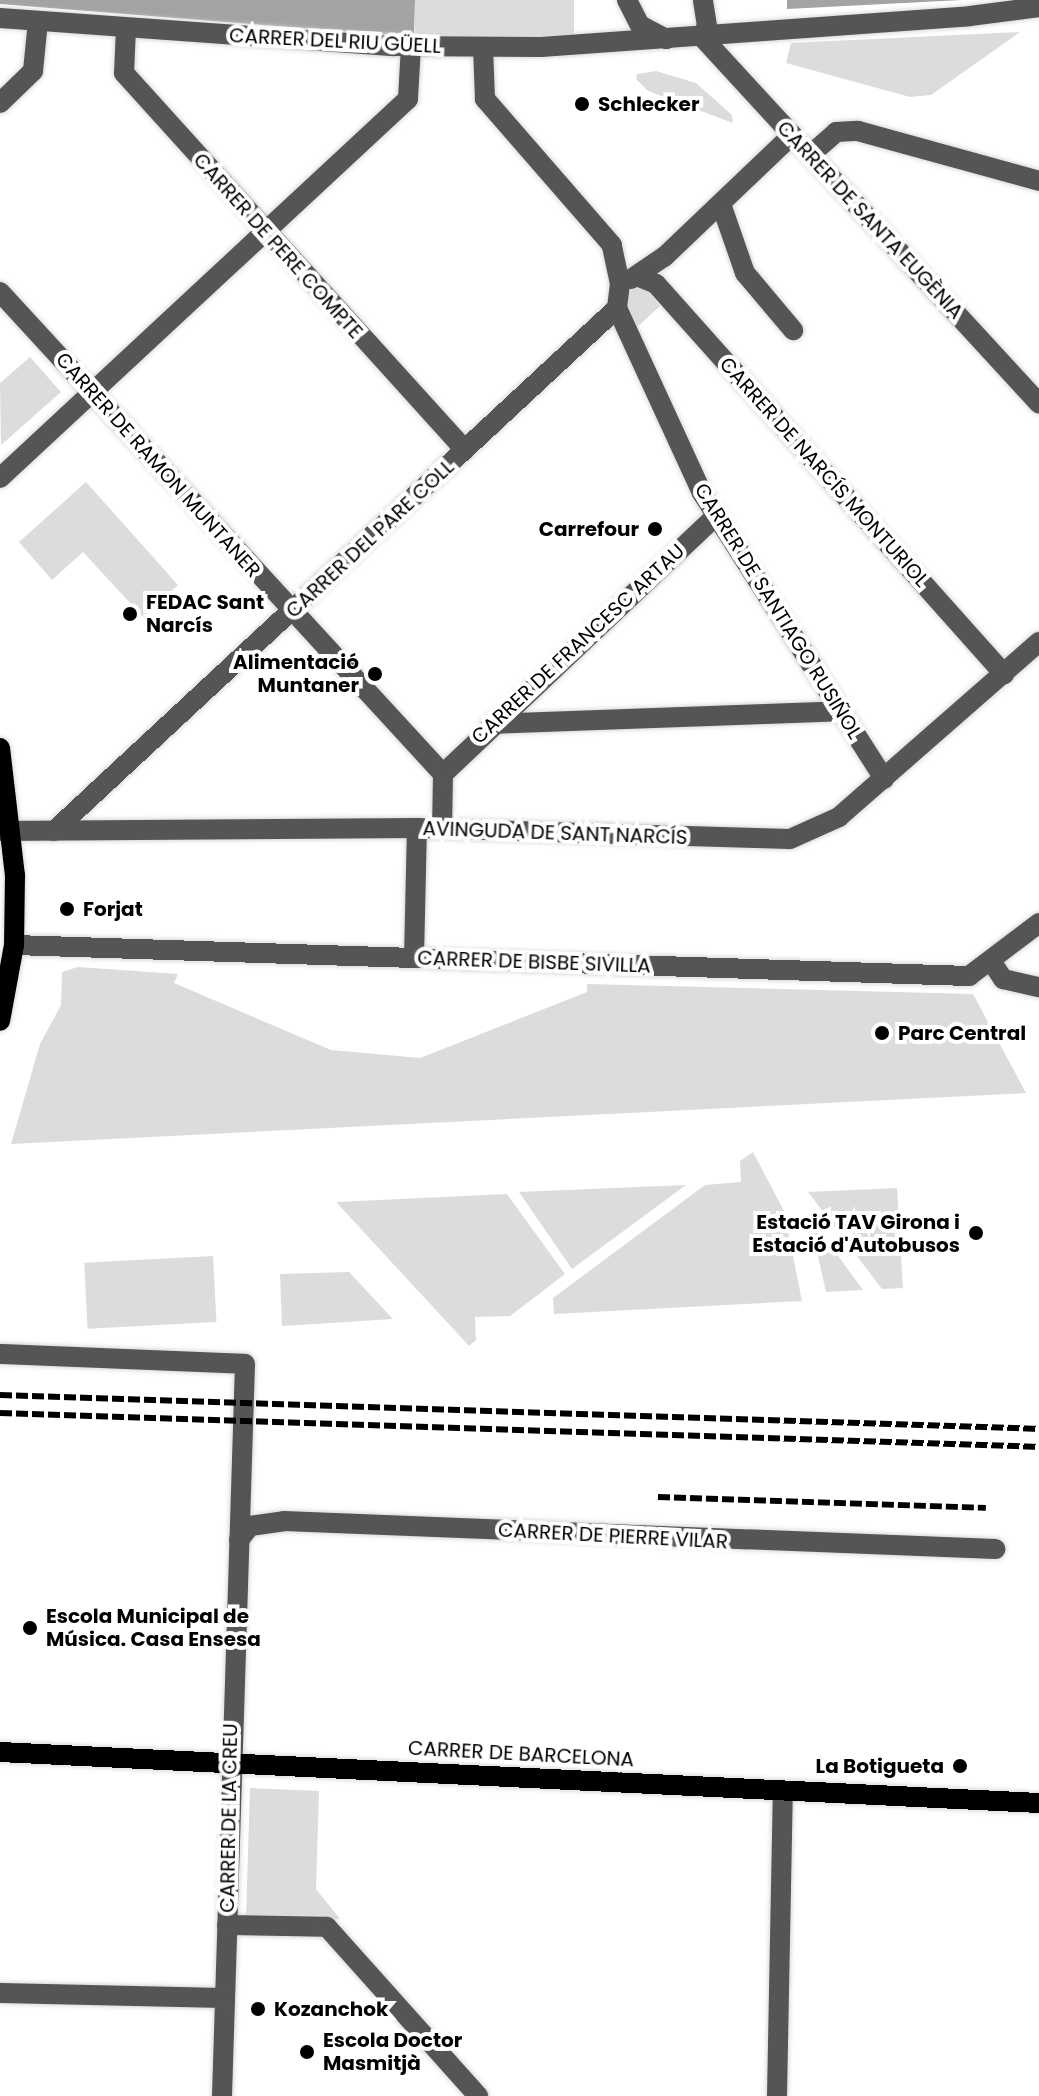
<!DOCTYPE html>
<meta charset="utf-8">
<style>
body{margin:0}
#map{position:relative;width:1039px;height:2096px;overflow:hidden;background:#fff;font-family:Poppins,sans-serif}
div>[style]{position:absolute}
.green>*{inset:0;background:#dcdcdc;transform-origin:0 0}
.water>*{inset:0;background:#a3a3a3}
.roads{filter:drop-shadow(0 0 2px #dbdbdb) drop-shadow(0 0 2px #dbdbdb)}
.minor>*{height:20px;margin:-10px;padding:0 10px;transform-origin:10px;border-radius:10px;background:#555}
.major>*{height:20px;margin:-10px;padding:0 10px;transform-origin:10px;border-radius:10px;background:#000}
.rail>*{height:6px;margin-top:-3px;transform-origin:0;background:repeating-linear-gradient(90deg,#000 0 12px,transparent 0 16px)}
.dots>*{width:22px;height:22px;translate:-50% -50%;box-sizing:border-box;border:4px solid #fff;border-radius:50%}
span{translate:-50% -50%;white-space:nowrap;text-align:center;line-height:1.15;-webkit-text-stroke:8px #fff;paint-order:stroke}
.street-label{font-size:20px;color:#000}
.poi-label{font-size:20px;color:#000;font-weight:700}
.left{translate:0 -50%;text-align:left}
.right{translate:-100% -50%;text-align:right}
</style>
<div id="map">
<div class="green">
<div style="left:415px;top:0;width:159px;height:37px"></div>
<div style="clip-path:polygon(1020px 32px,931px 95px,910px 97px,786px 63px,791px 43px)"></div>
<div style="clip-path:polygon(656px 71px,696px 83px,732px 115px,733px 123px,648px 91px,636px 79px,637px 74px)"></div>
<div style="clip-path:polygon(635px 288px,647px 290px,660px 306px,635px 329px,625px 308px,626px 293px)"></div>
<div style="clip-path:polygon(30px 357px,61px 392px,1px 445px,0 383px)"></div>
<div style="clip-path:polygon(86px 482px,178px 585px,143px 617px,83px 552px,52px 580px,19px 542px)"></div>
<div style="clip-path:polygon(78px 967px,178px 974px,174px 983px,331px 1050px,420px 1058px,587px 992px,587px 984px,973px 994px,1026px 1093px,11px 1144px,40px 1044px,61px 1005px,62px 972px)"></div>
<div style="clip-path:polygon(753px 1152px,784px 1211px,802px 1301px,554px 1314px,553px 1298px,705px 1185px,741px 1182px,740px 1161px)"></div>
<div style="clip-path:polygon(686px 1185px,572px 1269px,519px 1192px)"></div>
<div style="clip-path:polygon(897px 1188px,903px 1288px,882px 1289px,808px 1192px)"></div>
<div style="clip-path:polygon(507px 1194px,565px 1274px,510px 1316px,475px 1317px,476px 1340px,469px 1346px,336px 1202px)"></div>
<div style="clip-path:polygon(809px 1216px,863px 1290px,826px 1292px)"></div>
<div style="left:213px;top:1256px;width:66px;height:129px;rotate:87deg"></div>
<div style="clip-path:polygon(349px 1272px,393px 1319px,282px 1326px,280px 1274px)"></div>
<div style="clip-path:polygon(250px 1788px,319px 1791px,316px 1889px,340px 1919px,246px 1917px)"></div>
</div>
<div class="water">
<div style="clip-path:polygon(0 0,415px 0,414px 37px,0 4px)"></div>
<div style="clip-path:polygon(787px 0,962px 0,787px 9px)"></div>
</div>
<div class="roads">
<div class="minor">
<div style="left:627px;top:0;width:28px;rotate:63deg"></div>
<div style="left:640px;top:25px;width:30px;rotate:28deg"></div>
<div style="left:0;top:18px;width:395px;rotate:4.1deg"></div>
<div style="left:394px;top:46px;width:147px;rotate:0.4deg"></div>
<div style="left:541px;top:47px;width:430px;rotate:-4.1deg"></div>
<div style="left:970px;top:16px;width:70px;rotate:-7.4deg"></div>
<div style="left:126px;top:28px;width:45px;rotate:92.5deg"></div>
<div style="left:124px;top:73px;width:508px;rotate:47.87deg"></div>
<div style="left:702px;top:37px;width:498px;rotate:47.4deg"></div>
<div style="left:702px;top:37px;width:12px;rotate:-66deg"></div>
<div style="left:707px;top:26px;width:26px;rotate:-99deg"></div>
<div style="left:0;top:103px;width:46px;rotate:-44.1deg"></div>
<div style="left:33px;top:71px;width:50px;rotate:-84.3deg"></div>
<div style="left:810px;top:155px;width:35px;rotate:-41deg"></div>
<div style="left:836px;top:132px;width:22px;rotate:-3deg"></div>
<div style="left:858px;top:131px;width:188px;rotate:15.4deg"></div>
<div style="left:721px;top:204px;width:73px;rotate:70.8deg"></div>
<div style="left:745px;top:273px;width:75px;rotate:49.9deg"></div>
<div style="left:639px;top:277px;width:18px;rotate:22deg"></div>
<div style="left:656px;top:284px;width:523px;rotate:48.26deg"></div>
<div style="left:631px;top:279px;width:40px;rotate:-34deg"></div>
<div style="left:664px;top:257px;width:177px;rotate:-43.6deg"></div>
<div style="left:0;top:292px;width:655px;rotate:47.41deg"></div>
<div style="left:443px;top:774px;width:55px;rotate:91deg"></div>
<div style="left:617px;top:308px;width:204px;rotate:65.3deg"></div>
<div style="left:702px;top:493px;width:339px;rotate:57.5deg"></div>
<div style="left:0;top:478px;width:557px;rotate:-42.89deg"></div>
<div style="left:408px;top:99px;width:53px;rotate:-86.8deg"></div>
<div style="left:491px;top:724px;width:347px;rotate:-2.1deg"></div>
<div style="left:443px;top:774px;width:376px;rotate:-43.4deg"></div>
<div style="left:0;top:831px;width:417px;rotate:-0.4deg"></div>
<div style="left:417px;top:828px;width:373px;rotate:1.7deg"></div>
<div style="left:790px;top:839px;width:54px;rotate:-24.2deg"></div>
<div style="left:839px;top:817px;width:266px;rotate:-41.2deg"></div>
<div style="left:54px;top:831px;width:768px;rotate:-42.89deg"></div>
<div style="left:617px;top:308px;width:24px;rotate:-83deg"></div>
<div style="left:620px;top:284px;width:40px;rotate:-102deg"></div>
<div style="left:612px;top:245px;width:194px;rotate:-131deg"></div>
<div style="left:485px;top:99px;width:52px;rotate:-92.2deg"></div>
<div style="left:14px;top:945px;width:956px;rotate:1.86deg"></div>
<div style="left:969px;top:976px;width:88px;rotate:-37.1deg"></div>
<div style="left:414px;top:958px;width:130px;rotate:-88.7deg"></div>
<div style="left:991px;top:961px;width:22px;rotate:56deg"></div>
<div style="left:1003px;top:979px;width:37px;rotate:13deg"></div>
<div style="left:0;top:1354px;width:245px;rotate:2.3deg"></div>
<div style="left:245px;top:1364px;width:732px;rotate:91.8deg"></div>
<div style="left:239px;top:1540px;width:18px;rotate:-52deg"></div>
<div style="left:250px;top:1526px;width:34px;rotate:-8deg"></div>
<div style="left:284px;top:1521px;width:712px;rotate:2.26deg"></div>
<div style="left:227px;top:1925px;width:100px;rotate:1.1deg"></div>
<div style="left:327px;top:1927px;width:227px;rotate:48.2deg"></div>
<div style="left:0;top:1993px;width:225px;rotate:1.3deg"></div>
<div style="left:777px;top:2096px;width:305px;rotate:-88.9deg"></div>
</div>
<div class="major">
<div style="left:0;top:748px;width:128px;rotate:83.3deg"></div>
<div style="left:15px;top:875px;width:70px;rotate:90.8deg"></div>
<div style="left:14px;top:945px;width:77px;rotate:100.4deg"></div>
<div style="left:0;top:1752px;width:1040px;rotate:2.81deg"></div>
</div>
</div>
<div class="rail">
<div style="left:0;top:1395px;width:1040px;rotate:1.87deg"></div>
<div style="left:0;top:1413px;width:1040px;rotate:1.87deg"></div>
<div style="left:658px;top:1497px;width:328px;rotate:1.9deg"></div>
</div>
<div class="dots">
<div style="left:582px;top:104px;background:#000"></div>
<div style="left:655px;top:529px;background:#000"></div>
<div style="left:130px;top:614px;background:#000"></div>
<div style="left:375px;top:674px;background:#000"></div>
<div style="left:67px;top:909px;background:#000"></div>
<div style="left:882px;top:1033px;background:#000"></div>
<div style="left:976px;top:1233px;background:#000"></div>
<div style="left:30px;top:1628px;background:#000"></div>
<div style="left:960px;top:1766px;background:#000"></div>
<div style="left:258px;top:2009px;background:#000"></div>
<div style="left:307px;top:2052px;background:#000"></div>
</div>
<div class="street-label">
<span style="left:335px;top:41px;rotate:3deg">CARRER DEL RIU GÜELL</span>
<span style="left:870px;top:220px;rotate:47deg">CARRER DE SANTA EUGÈNIA</span>
<span style="left:278px;top:246px;rotate:48deg">CARRER DE PERE COMPTE</span>
<span style="left:158px;top:465px;rotate:48deg">CARRER DE RAMON MUNTANER</span>
<span style="left:824px;top:472px;rotate:48deg">CARRER DE NARCÍS MONTURIOL</span>
<span style="left:370px;top:539px;rotate:-43deg">CARRER DEL PARE COLL</span>
<span style="left:778px;top:611px;rotate:58deg">CARRER DE SANTIAGO RUSIÑOL</span>
<span style="left:578px;top:644px;rotate:-43deg">CARRER DE FRANCESC ARTAU</span>
<span style="left:555px;top:833px;rotate:2deg">AVINGUDA DE SANT NARCÍS</span>
<span style="left:534px;top:962px;rotate:2deg">CARRER DE BISBE SIVILLA</span>
<span style="left:613px;top:1536px;rotate:3deg">CARRER DE PIERRE VILAR</span>
<span style="left:521px;top:1754px;rotate:3deg">CARRER DE BARCELONA</span>
<span style="left:229px;top:1818px;rotate:-89deg">CARRER DE LA CREU</span>
</div>
<div class="poi-label">
<span class="left" style="left:598px;top:104px">Schlecker</span>
<span class="right" style="left:639px;top:529px">Carrefour</span>
<span class="left" style="left:146px;top:614px">FEDAC Sant<br>Narcís</span>
<span class="right" style="left:359px;top:674px">Alimentació<br>Muntaner</span>
<span class="left" style="left:83px;top:909px">Forjat</span>
<span class="left" style="left:898px;top:1033px">Parc Central</span>
<span class="right" style="left:960px;top:1234px">Estació TAV Girona i<br>Estació d'Autobusos</span>
<span class="left" style="left:46px;top:1628px">Escola Municipal de<br>Música. Casa Ensesa</span>
<span class="right" style="left:944px;top:1766px">La Botigueta</span>
<span class="left" style="left:274px;top:2009px">Kozanchok</span>
<span class="left" style="left:323px;top:2052px">Escola Doctor<br>Masmitjà</span>
</div>
</div>
